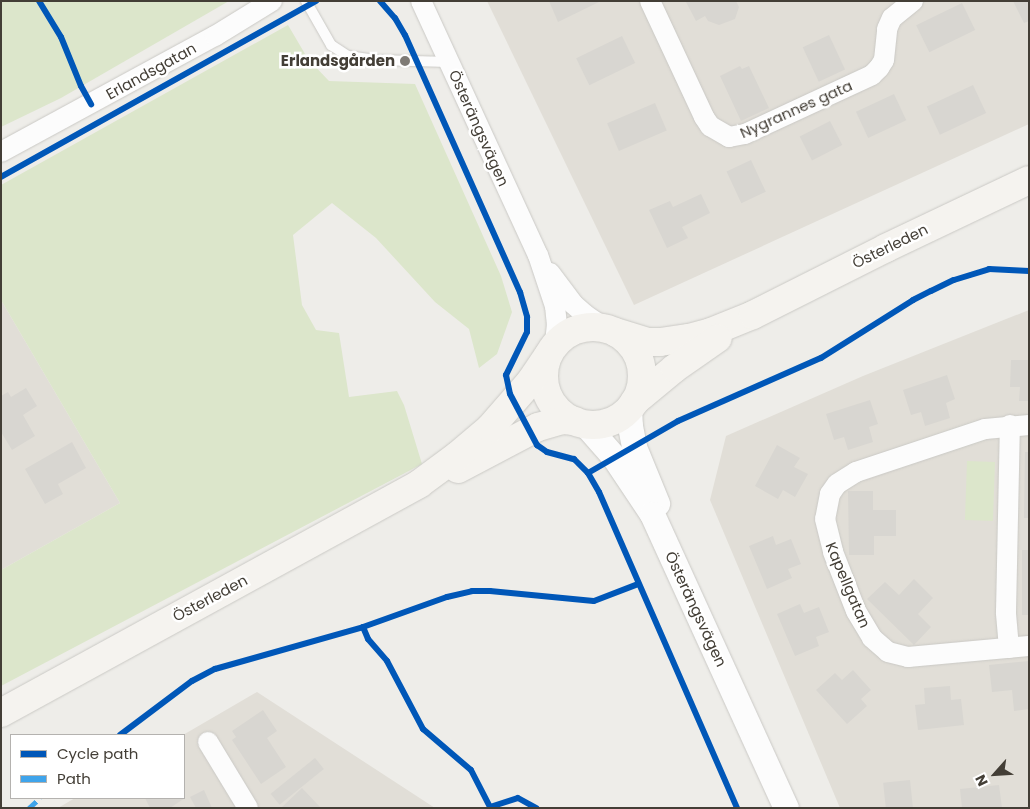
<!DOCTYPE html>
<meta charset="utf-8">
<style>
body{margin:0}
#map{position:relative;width:1030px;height:809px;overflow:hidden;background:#eeede9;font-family:Poppins,sans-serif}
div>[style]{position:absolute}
.residential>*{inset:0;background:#e1ded7}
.green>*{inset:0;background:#dce6cb;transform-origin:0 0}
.building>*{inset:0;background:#d8d6d1;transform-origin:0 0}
.roads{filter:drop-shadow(0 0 1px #cac9c5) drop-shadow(0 0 1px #cac9c5)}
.service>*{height:10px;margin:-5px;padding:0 5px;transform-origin:5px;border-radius:5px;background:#fcfcfc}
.minor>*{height:20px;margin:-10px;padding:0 10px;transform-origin:10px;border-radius:10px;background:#fcfcfc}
.tertiary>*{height:25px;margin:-12.5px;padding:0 12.5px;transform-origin:12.5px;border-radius:12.5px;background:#fcfcfc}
.secondary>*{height:28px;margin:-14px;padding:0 14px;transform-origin:14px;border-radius:14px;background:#f5f3ef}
.secondary>.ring{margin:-14px;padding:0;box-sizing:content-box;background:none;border:28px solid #f5f3ef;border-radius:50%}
.quiet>*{height:5px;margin-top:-2.5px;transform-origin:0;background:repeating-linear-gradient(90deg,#3fa4eb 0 10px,transparent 0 15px)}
.cycleway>*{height:6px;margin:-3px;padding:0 3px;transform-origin:3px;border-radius:3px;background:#0057b8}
.dots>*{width:14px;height:14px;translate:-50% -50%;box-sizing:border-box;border:2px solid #fff;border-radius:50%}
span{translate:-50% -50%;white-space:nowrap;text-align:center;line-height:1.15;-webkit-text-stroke:5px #fff;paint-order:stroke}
.poi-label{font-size:15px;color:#433e36;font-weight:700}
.right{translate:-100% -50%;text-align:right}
.street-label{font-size:15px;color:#433e36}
.frame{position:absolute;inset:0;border:2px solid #433e36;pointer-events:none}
.legend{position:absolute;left:10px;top:734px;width:175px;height:65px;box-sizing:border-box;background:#fff;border:1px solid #b4b2af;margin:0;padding:6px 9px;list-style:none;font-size:15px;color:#433e36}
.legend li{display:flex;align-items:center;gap:10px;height:25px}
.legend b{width:25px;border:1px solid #b4b2af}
.north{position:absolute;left:970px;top:749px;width:50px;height:50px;-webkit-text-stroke:4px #fff;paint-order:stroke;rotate:244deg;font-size:14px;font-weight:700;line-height:20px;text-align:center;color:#433e36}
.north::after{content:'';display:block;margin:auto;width:18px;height:22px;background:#433e36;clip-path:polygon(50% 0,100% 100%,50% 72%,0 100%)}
</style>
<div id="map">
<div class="residential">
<div style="clip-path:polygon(487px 1px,1029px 1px,1029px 124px,634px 305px)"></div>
<div style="clip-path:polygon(1px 300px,120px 503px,1px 570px)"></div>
<div style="clip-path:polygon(1029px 310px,1029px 808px,840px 808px,710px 500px,726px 436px,863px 376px)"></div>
<div style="clip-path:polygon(257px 692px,435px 808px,58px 808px,75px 798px,184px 798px,183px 735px)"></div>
</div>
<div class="green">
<div style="clip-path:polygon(1px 1px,229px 1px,61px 98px,1px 127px)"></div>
<div style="clip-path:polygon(288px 25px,308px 59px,329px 81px,415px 84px,501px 276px,512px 312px,497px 354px,479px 368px,469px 329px,435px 302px,376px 238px,332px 203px,293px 235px,302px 305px,316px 330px,339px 333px,349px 397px,397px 391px,404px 405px,422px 464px,1px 686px,1px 570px,120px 503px,1px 300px,1px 185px)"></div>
<div style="left:967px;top:461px;width:28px;height:59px;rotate:2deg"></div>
</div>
<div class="building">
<div style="clip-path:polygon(549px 1px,601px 1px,558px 22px)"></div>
<div style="clip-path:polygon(736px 1px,739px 7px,735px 19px,719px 25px,708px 21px,705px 16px,696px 21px,686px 2px)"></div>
<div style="clip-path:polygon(1013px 1px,1029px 1px,1029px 21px,1024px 23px)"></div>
<div style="left:962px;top:3px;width:30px;height:51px;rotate:64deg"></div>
<div style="left:829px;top:35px;width:38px;height:29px;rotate:65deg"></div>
<div style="left:622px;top:36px;width:30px;height:51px;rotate:64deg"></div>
<div style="clip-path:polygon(740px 66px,742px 69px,749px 66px,769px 108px,741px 121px,720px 76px)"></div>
<div style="left:973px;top:85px;width:31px;height:51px;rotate:65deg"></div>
<div style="left:894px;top:94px;width:29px;height:42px;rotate:65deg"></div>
<div style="left:655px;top:103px;width:30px;height:52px;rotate:67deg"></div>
<div style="left:830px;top:121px;width:27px;height:34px;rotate:63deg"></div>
<div style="left:751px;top:160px;width:35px;height:27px;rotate:65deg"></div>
<div style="clip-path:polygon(701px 194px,710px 213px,682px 227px,688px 238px,667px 248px,649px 210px,670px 201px,673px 207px)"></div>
<div style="clip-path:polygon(1011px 360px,1029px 360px,1029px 401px,1019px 401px,1020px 387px,1010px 387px)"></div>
<div style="clip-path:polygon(947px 375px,955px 399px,946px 403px,950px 418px,925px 426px,921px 412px,911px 415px,903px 390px)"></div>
<div style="clip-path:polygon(26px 388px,37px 406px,23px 415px,35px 436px,12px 450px,1px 432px,1px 396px,8px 392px,11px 397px)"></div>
<div style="clip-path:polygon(870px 400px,878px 424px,869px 427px,873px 442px,848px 450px,844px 437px,834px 440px,826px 414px)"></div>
<div style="clip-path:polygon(72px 442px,86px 468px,58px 484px,63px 494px,45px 504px,25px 469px)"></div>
<div style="clip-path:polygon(777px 445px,800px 458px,794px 467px,808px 474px,795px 497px,783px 490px,778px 499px,755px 486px)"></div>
<div style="clip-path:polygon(1025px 452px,1029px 452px,1029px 518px,1024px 518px)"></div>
<div style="clip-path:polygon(848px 491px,873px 491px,873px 510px,896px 510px,896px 536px,874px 536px,874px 555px,849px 555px)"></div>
<div style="clip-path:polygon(773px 536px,776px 545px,791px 539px,801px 564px,788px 569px,792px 578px,767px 589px,749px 546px)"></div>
<div style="left:1022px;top:550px;width:7px;height:65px"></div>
<div style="clip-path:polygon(914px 579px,933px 598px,918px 614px,931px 627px,914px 645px,867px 599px,885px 582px,899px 595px)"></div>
<div style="clip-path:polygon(800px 604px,804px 613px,819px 607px,829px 632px,816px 637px,819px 646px,795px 656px,777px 614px)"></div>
<div style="clip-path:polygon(1029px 661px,1029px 709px,1014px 711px,1012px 690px,992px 692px,989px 665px)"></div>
<div style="clip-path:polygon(853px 670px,871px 690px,861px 699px,867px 706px,847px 724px,816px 690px,835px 673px,842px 680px)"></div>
<div style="clip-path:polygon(950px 686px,951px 700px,961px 699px,964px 725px,918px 730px,915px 705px,925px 704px,924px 688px)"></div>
<div style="clip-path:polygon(263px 710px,277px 731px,267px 738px,286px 767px,261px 784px,232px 740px,236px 737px,232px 731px)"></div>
<div style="left:315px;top:758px;width:14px;height:57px;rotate:51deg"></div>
<div style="left:910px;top:780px;width:28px;height:27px;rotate:84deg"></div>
<div style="clip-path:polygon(999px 785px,1002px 808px,962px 808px,960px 789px)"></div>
<div style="clip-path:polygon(302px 788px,321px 808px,281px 808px)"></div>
<div style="clip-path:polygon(204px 790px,212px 808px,196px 808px,190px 797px)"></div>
<div style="clip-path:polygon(145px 798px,185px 798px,170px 808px,150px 808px)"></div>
</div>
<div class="roads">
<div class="service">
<div style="left:306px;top:1px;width:51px;rotate:60.4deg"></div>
<div style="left:331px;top:45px;width:20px;rotate:33deg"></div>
<div style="left:348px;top:56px;width:28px;rotate:8deg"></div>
<div style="left:376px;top:60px;width:73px;rotate:1.6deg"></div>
</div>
<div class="minor">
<div style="left:421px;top:1px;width:280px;rotate:65.3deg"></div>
<div style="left:538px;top:255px;width:54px;rotate:71.6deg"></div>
<div style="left:555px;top:306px;width:18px;rotate:84deg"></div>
<div style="left:557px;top:324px;width:20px;rotate:96deg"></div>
<div style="left:650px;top:1px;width:128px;rotate:65deg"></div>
<div style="left:704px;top:117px;width:11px;rotate:56deg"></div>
<div style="left:710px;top:126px;width:22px;rotate:30deg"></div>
<div style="left:729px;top:137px;width:16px;rotate:-11deg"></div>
<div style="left:745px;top:134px;width:140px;rotate:-24.9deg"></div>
<div style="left:872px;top:75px;width:10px;rotate:-45deg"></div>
<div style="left:879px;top:68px;width:9px;rotate:-58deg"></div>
<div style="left:884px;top:60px;width:31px;rotate:-84deg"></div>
<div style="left:887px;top:29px;width:12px;rotate:-66deg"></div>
<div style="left:892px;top:18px;width:27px;rotate:-39deg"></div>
<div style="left:1px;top:152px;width:243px;rotate:-28.5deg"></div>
<div style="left:215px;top:36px;width:67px;rotate:-31.6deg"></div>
<div style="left:550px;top:273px;width:39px;rotate:53deg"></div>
<div style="left:573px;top:304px;width:18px;rotate:41deg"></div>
<div style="left:587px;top:316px;width:23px;rotate:34deg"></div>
<div style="left:1029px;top:425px;width:44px;rotate:174.8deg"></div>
<div style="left:985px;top:429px;width:136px;rotate:161.6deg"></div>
<div style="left:856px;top:472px;width:22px;rotate:148deg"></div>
<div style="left:837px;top:484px;width:12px;rotate:125deg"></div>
<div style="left:830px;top:494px;width:25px;rotate:101deg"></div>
<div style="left:825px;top:519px;width:34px;rotate:76deg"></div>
<div style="left:833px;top:552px;width:63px;rotate:68.7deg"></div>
<div style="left:856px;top:611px;width:31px;rotate:59deg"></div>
<div style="left:872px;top:638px;width:21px;rotate:41deg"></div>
<div style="left:888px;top:652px;width:21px;rotate:14deg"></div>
<div style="left:908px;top:657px;width:121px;rotate:-5.2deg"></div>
<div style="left:1009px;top:648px;width:36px;rotate:-95deg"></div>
<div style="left:1006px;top:612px;width:187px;rotate:-88.8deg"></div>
<div style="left:208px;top:742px;width:77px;rotate:58.8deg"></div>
</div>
<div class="tertiary">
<div style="left:629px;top:408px;width:18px;rotate:87deg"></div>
<div style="left:630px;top:426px;width:21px;rotate:79deg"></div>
<div style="left:634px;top:447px;width:61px;rotate:67.7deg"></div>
<div style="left:585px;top:424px;width:44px;rotate:48.7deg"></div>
<div style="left:614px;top:457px;width:69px;rotate:56.3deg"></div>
<div style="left:652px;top:514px;width:323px;rotate:65.5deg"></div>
</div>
<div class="secondary">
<div class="ring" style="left:544px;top:327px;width:70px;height:70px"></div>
<div style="left:615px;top:332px;width:34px;rotate:17deg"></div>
<div style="left:648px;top:342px;width:12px"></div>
<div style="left:660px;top:342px;width:29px;rotate:-8deg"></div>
<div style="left:689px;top:338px;width:23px;rotate:-15deg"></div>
<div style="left:711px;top:332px;width:45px;rotate:-22deg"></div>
<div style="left:753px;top:315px;width:149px;rotate:-26.7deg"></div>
<div style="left:886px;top:248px;width:158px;rotate:-25.4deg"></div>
<div style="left:634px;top:402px;width:53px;rotate:-39.7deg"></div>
<div style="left:675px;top:368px;width:52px;rotate:-34.9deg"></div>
<div style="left:458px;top:469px;width:90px;rotate:-27.7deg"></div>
<div style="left:538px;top:427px;width:26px;rotate:-16deg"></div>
<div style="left:563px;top:420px;width:12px;rotate:5deg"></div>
<div style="left:1px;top:713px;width:477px;rotate:-28.7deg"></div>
<div style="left:419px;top:484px;width:47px;rotate:-36.4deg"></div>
<div style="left:457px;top:456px;width:43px;rotate:-40.3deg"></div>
<div style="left:490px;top:428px;width:61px;rotate:-49deg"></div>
<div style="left:530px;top:382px;width:32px;rotate:-56deg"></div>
</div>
</div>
<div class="quiet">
<div style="left:29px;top:808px;width:15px;rotate:-42deg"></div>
</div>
<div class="cycleway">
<div style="left:39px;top:1px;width:42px;rotate:58.6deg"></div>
<div style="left:61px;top:37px;width:53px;rotate:67.8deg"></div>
<div style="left:81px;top:86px;width:21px;rotate:61deg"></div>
<div style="left:380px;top:1px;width:23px;rotate:49deg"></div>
<div style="left:395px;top:18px;width:20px;rotate:60deg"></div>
<div style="left:405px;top:35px;width:282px;rotate:65.9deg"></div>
<div style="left:520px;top:292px;width:26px;rotate:74deg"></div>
<div style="left:527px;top:317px;width:15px;rotate:90deg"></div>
<div style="left:527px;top:332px;width:48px;rotate:116deg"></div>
<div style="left:506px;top:375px;width:19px;rotate:78deg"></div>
<div style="left:510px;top:394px;width:58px;rotate:62.1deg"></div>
<div style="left:537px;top:445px;width:12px;rotate:35deg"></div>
<div style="left:547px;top:452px;width:28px;rotate:15deg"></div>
<div style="left:574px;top:459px;width:20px;rotate:45deg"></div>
<div style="left:588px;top:473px;width:22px;rotate:60deg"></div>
<div style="left:599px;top:492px;width:345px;rotate:66.4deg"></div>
<div style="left:1px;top:177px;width:361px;rotate:-29.2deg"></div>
<div style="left:588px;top:473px;width:104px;rotate:-30deg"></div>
<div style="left:678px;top:421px;width:156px;rotate:-23.8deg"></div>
<div style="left:821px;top:358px;width:109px;rotate:-32.2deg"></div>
<div style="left:913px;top:300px;width:20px;rotate:-27deg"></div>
<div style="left:931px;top:291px;width:25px;rotate:-26deg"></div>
<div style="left:954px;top:280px;width:37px;rotate:-17deg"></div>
<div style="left:989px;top:269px;width:40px;rotate:2.9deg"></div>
<div style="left:363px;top:627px;width:13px;rotate:67deg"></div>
<div style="left:368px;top:639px;width:29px;rotate:49deg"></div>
<div style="left:387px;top:661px;width:77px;rotate:62.1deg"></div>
<div style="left:423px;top:729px;width:63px;rotate:40.5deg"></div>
<div style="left:471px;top:770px;width:42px;rotate:62.8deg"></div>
<div style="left:490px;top:807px;width:29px;rotate:-18deg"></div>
<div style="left:518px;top:798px;width:21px;rotate:29deg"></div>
<div style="left:120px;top:735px;width:90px;rotate:-36.9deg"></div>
<div style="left:192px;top:681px;width:26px;rotate:-28deg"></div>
<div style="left:215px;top:669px;width:154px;rotate:-15.8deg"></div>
<div style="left:363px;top:627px;width:89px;rotate:-19.7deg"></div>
<div style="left:447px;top:597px;width:26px;rotate:-13deg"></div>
<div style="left:472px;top:591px;width:18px"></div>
<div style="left:490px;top:591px;width:104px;rotate:5.5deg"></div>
<div style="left:594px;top:601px;width:47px;rotate:-21.1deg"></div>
</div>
<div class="dots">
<div style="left:405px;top:61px;background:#7f7b75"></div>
</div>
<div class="poi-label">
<span class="right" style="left:395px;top:61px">Erlandsgården</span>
</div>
<div class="street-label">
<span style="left:151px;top:71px;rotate:-29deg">Erlandsgatan</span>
<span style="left:796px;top:109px;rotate:-24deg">Nygrannes gata</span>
<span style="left:479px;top:128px;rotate:66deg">Österängsvägen</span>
<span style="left:890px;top:246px;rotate:-26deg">Österleden</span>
<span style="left:848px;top:585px;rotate:67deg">Kapellgatan</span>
<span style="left:210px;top:598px;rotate:-28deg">Österleden</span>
<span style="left:696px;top:609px;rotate:65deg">Österängsvägen</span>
</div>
<div class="frame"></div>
<ul class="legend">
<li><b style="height:6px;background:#0057b8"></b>Cycle path</li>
<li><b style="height:6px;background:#3fa4eb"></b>Path</li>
</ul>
<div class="north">N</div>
</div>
